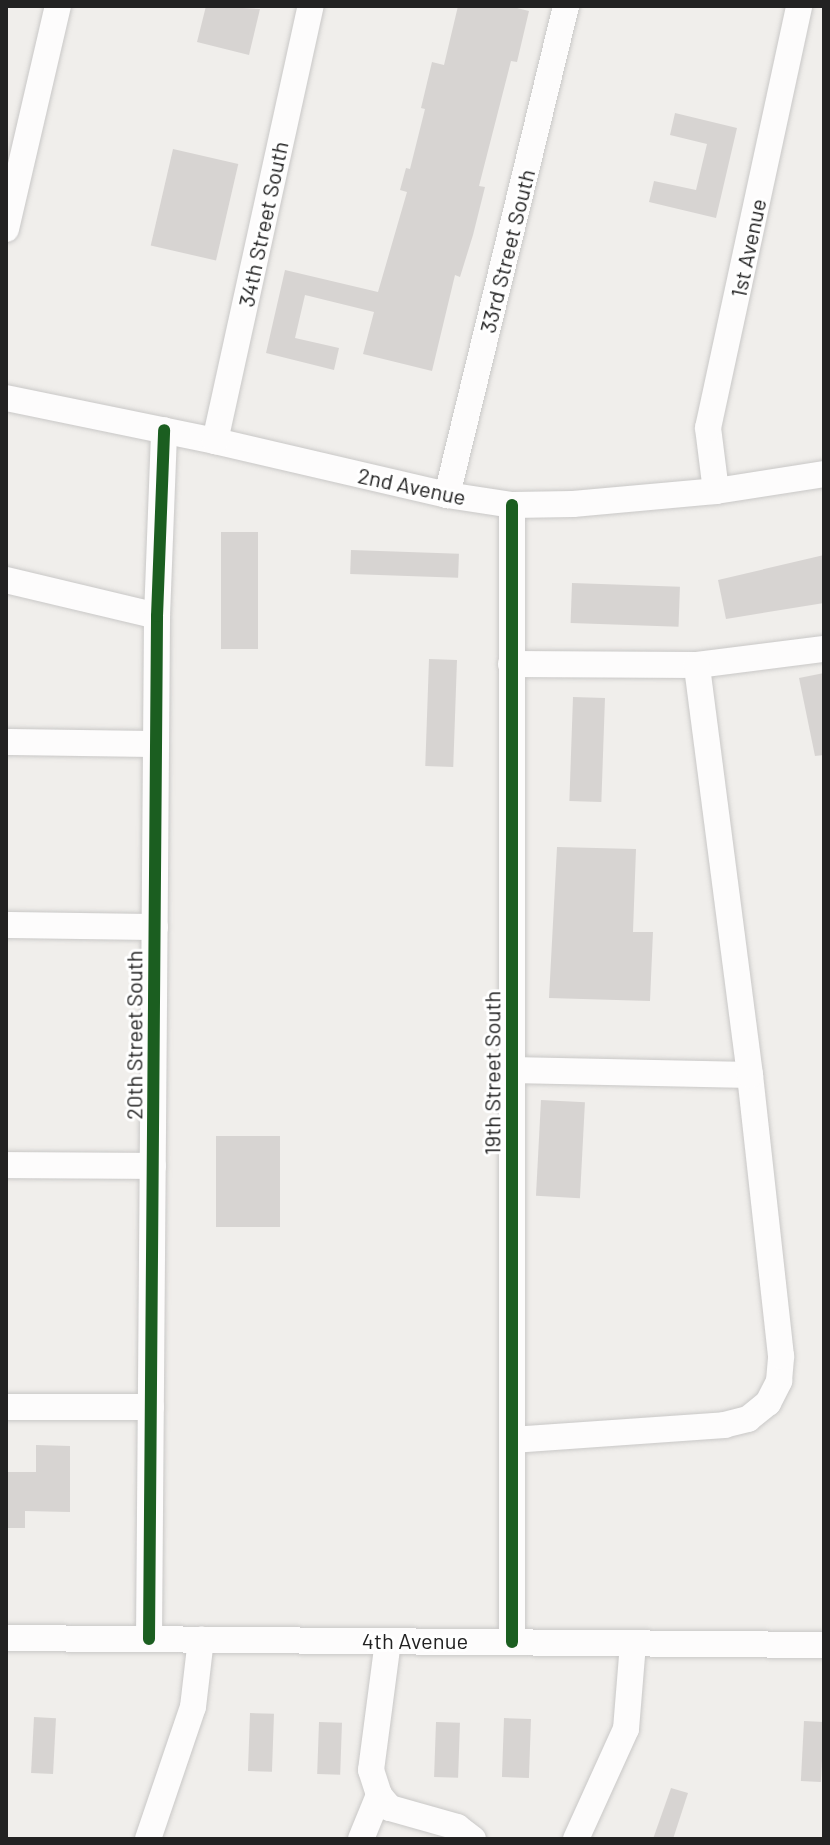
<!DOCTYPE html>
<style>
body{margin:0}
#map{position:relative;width:830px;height:1845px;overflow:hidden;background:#f0eeeb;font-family:Barlow,sans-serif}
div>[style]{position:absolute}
.building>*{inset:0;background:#d7d4d2;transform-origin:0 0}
.roads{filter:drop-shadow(0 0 2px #c9c8c7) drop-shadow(0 0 2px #c9c8c7)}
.minor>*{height:26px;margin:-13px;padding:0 13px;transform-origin:13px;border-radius:13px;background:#fdfcfc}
.cycleway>*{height:12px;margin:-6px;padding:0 6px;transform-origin:6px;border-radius:6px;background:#1b5e20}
span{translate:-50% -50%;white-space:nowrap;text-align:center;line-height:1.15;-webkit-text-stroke:6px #fff;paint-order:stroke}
.street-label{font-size:22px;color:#222}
.frame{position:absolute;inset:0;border:8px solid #222;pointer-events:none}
</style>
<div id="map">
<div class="building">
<div style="clip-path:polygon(206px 6px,260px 9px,249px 55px,197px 42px)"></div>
<div style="clip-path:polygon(458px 6px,509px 6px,529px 11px,517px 62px,511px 61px,479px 186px,485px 187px,473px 235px,460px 277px,455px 275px,432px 371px,363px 354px,374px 312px,305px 295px,295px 338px,339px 348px,334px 370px,266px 353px,285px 270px,378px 292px,407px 192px,400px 190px,406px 168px,410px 169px,425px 109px,421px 108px,432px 62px,444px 65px)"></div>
<div style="clip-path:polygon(675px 113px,737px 128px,716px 218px,649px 202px,654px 181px,696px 190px,707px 144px,670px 135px)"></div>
<div style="left:173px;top:149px;width:67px;height:99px;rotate:13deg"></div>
<div style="left:221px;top:532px;width:37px;height:117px"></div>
<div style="left:351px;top:550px;width:108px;height:24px;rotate:2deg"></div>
<div style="clip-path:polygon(824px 555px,824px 603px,726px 619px,718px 580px)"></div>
<div style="left:572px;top:583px;width:108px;height:40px;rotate:2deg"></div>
<div style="left:429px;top:659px;width:28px;height:107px;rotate:2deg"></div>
<div style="clip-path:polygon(824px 673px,824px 755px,815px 756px,799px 678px)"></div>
<div style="left:573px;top:697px;width:32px;height:104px;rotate:2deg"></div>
<div style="clip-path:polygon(557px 847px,636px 849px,633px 932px,653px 932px,650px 1001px,549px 998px)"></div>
<div style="left:541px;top:1100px;width:44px;height:96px;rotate:3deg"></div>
<div style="left:216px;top:1136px;width:64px;height:91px"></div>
<div style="clip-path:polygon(36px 1445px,70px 1446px,70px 1512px,25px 1511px,25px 1528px,6px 1528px,6px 1472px,36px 1472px)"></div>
<div style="left:250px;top:1713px;width:24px;height:58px;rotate:2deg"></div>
<div style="left:34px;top:1717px;width:22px;height:56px;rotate:3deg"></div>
<div style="left:504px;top:1718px;width:27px;height:59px;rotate:2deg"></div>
<div style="left:804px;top:1721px;width:20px;height:60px;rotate:3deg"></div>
<div style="left:319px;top:1722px;width:23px;height:52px;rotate:2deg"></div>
<div style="left:436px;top:1722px;width:24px;height:55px;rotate:2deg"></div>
<div style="clip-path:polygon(671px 1788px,688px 1793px,673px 1839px,653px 1839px)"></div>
</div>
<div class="roads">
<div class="minor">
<div style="left:6px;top:229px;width:229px;rotate:-76.9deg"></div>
<div style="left:6px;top:398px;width:213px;rotate:11.6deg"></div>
<div style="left:215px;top:441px;width:238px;rotate:13.1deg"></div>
<div style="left:447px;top:495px;width:66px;rotate:8.7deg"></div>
<div style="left:512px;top:505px;width:61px;rotate:-0.9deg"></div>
<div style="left:573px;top:504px;width:144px;rotate:-5.2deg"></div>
<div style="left:716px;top:491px;width:109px;rotate:-8.9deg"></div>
<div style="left:215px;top:441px;width:445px;rotate:-77.6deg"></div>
<div style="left:716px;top:491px;width:64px;rotate:-97.2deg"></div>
<div style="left:708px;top:428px;width:432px;rotate:-77.8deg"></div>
<div style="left:447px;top:495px;width:503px;rotate:-76.32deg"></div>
<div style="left:6px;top:580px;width:155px;rotate:13.4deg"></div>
<div style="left:511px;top:664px;width:186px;rotate:0.3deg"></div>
<div style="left:697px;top:665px;width:128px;rotate:-7.2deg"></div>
<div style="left:6px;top:742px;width:150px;rotate:0.8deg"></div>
<div style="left:6px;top:925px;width:149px;rotate:0.8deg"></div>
<div style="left:512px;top:1070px;width:238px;rotate:1.2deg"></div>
<div style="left:6px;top:1165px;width:147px;rotate:0.4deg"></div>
<div style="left:6px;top:1407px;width:145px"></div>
<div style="left:512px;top:1440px;width:213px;rotate:-4deg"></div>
<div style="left:724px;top:1425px;width:25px;rotate:-14deg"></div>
<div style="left:748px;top:1419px;width:26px;rotate:-39deg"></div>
<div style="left:768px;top:1403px;width:25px;rotate:-63deg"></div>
<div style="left:779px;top:1381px;width:25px;rotate:-85deg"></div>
<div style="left:781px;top:1356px;width:283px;rotate:-96.3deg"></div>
<div style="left:750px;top:1075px;width:413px;rotate:-97.4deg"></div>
<div style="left:6px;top:1638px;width:818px;rotate:0.49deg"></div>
<div style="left:149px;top:1639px;width:1023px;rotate:-89.55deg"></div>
<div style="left:157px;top:616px;width:186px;rotate:-87.8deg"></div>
<div style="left:388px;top:1641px;width:130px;rotate:97.5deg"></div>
<div style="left:371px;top:1770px;width:26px;rotate:72deg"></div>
<div style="left:379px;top:1795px;width:17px;rotate:50deg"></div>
<div style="left:390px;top:1808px;width:70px;rotate:15.8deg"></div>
<div style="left:457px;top:1827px;width:20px;rotate:37deg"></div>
<div style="left:512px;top:1642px;width:1137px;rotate:-90deg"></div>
<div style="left:148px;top:1839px;width:139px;rotate:-71.2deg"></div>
<div style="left:193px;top:1707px;width:68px;rotate:-83.3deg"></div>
<div style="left:361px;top:1839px;width:48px;rotate:-67.8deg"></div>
<div style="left:576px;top:1839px;width:121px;rotate:-65.6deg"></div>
<div style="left:626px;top:1729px;width:85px;rotate:-85.3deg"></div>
</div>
</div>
<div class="cycleway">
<div style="left:149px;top:1639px;width:1023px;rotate:-89.55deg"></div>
<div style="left:157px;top:616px;width:186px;rotate:-87.8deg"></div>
<div style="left:512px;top:1642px;width:1137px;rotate:-90deg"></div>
</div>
<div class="street-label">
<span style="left:263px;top:224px;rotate:-78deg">34th Street South</span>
<span style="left:748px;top:248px;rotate:-78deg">1st Avenue</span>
<span style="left:507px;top:251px;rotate:-76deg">33rd Street South</span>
<span style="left:412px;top:486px;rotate:12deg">2nd Avenue</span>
<span style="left:134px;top:1035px;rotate:-90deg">20th Street South</span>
<span style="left:492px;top:1073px;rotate:-90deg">19th Street South</span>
<span style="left:415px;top:1641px">4th Avenue</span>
</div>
<div class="frame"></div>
</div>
